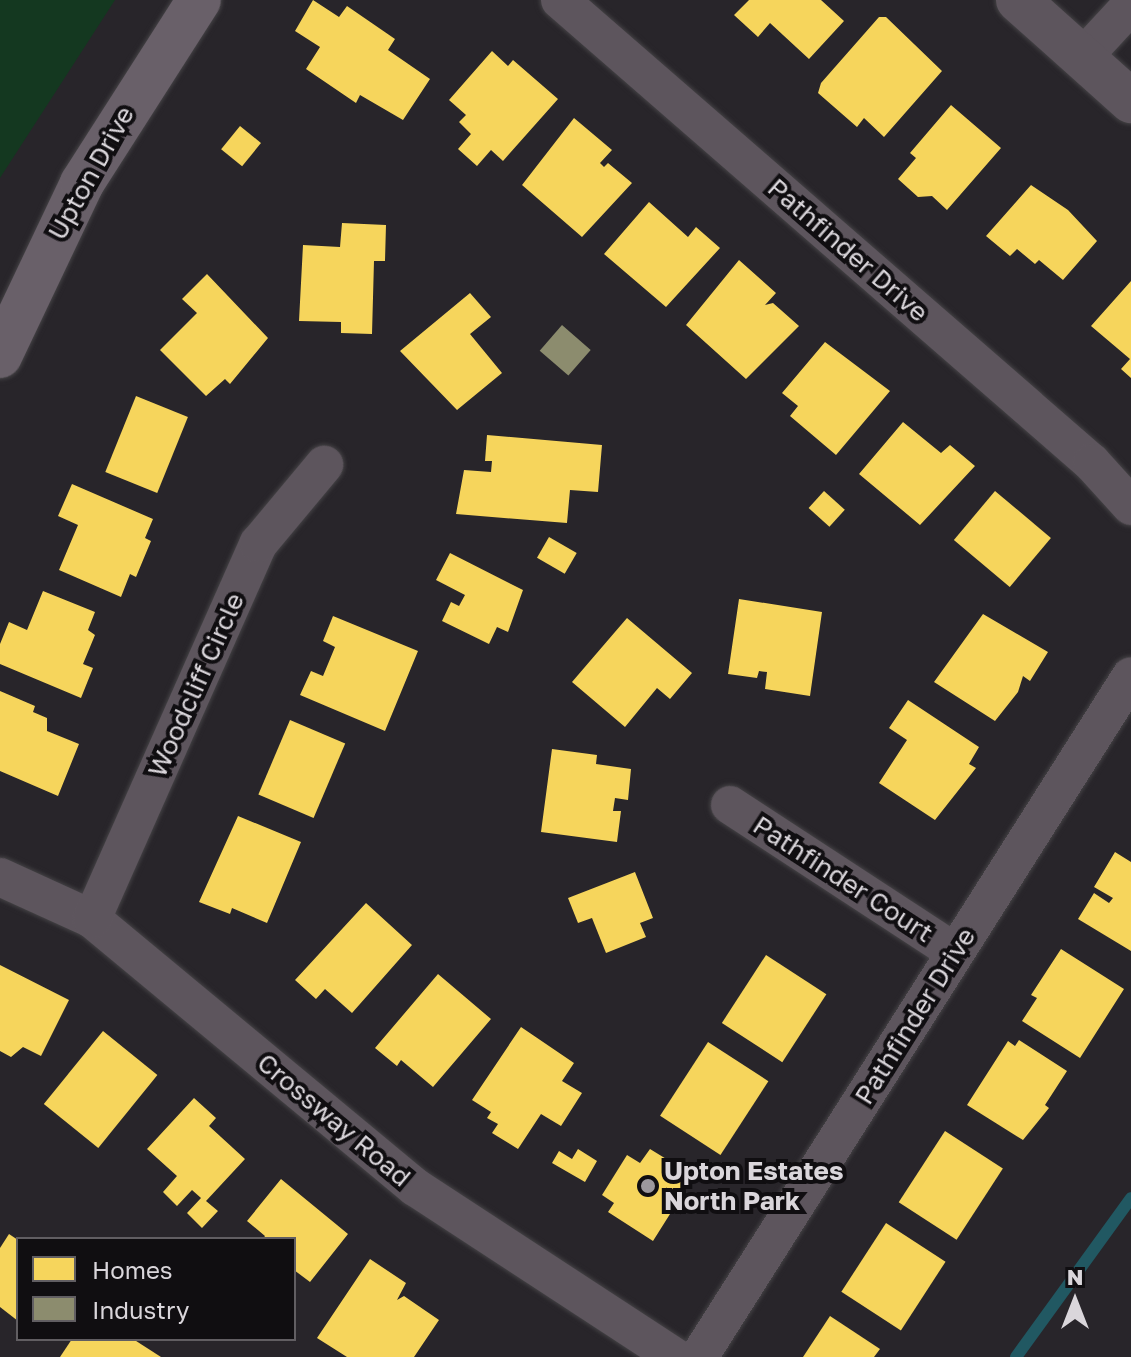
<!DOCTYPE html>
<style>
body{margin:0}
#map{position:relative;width:1131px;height:1357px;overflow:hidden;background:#28252a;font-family:"Golos Text",sans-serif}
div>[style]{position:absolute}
.green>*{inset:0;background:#143820}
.homes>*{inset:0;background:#f6d55c;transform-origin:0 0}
.industry>*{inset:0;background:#8c8c6e;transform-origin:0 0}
.stream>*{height:12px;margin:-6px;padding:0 6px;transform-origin:6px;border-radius:6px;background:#215862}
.roads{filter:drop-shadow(0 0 2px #444245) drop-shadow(0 0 2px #444245)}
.minor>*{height:38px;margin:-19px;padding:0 19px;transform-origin:19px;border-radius:19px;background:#5d555d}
.tertiary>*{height:44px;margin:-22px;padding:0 22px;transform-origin:22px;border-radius:22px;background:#5d555d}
.secondary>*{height:44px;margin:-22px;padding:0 22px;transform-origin:22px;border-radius:22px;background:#696069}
.dots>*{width:22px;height:22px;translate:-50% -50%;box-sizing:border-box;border:4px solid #100e11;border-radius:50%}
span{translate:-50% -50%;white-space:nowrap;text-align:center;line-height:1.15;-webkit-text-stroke:8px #100e11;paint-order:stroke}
.street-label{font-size:26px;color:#dad6db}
.poi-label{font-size:26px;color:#dad6db;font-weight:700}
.left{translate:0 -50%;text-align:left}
.legend{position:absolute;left:16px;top:1237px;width:280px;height:104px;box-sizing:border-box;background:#100e11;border:2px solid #615e62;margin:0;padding:10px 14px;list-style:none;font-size:24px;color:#dad6db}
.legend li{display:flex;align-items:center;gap:16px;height:40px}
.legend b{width:40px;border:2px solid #615e62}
.north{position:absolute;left:1035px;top:1261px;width:80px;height:80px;-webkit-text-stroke:6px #100e11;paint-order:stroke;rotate:0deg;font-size:22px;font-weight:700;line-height:32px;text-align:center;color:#dad6db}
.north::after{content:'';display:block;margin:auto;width:28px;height:36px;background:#dad6db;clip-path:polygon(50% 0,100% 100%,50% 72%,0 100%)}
</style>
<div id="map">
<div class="green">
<div style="clip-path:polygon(0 0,115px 0,0 178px)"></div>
</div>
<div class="homes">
<div style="clip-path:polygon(313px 0,339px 17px,347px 6px,395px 39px,388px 50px,430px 79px,403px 120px,360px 95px,356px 103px,306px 69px,320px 47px,295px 31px)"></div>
<div style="clip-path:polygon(749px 0,821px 0,844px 21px,809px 59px,770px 23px,758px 37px,734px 15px)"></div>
<div style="clip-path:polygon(879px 17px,886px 17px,942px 71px,884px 137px,864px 118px,857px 127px,818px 93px,821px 83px)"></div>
<div style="clip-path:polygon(492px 51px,508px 66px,513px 60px,558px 99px,503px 161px,491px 150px,477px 166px,458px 149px,471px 134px,459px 122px,466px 115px,449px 100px)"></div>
<div style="clip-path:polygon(951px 105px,1001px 148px,947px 210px,932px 196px,918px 197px,898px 179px,916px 158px,910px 153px)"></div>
<div style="clip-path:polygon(574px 118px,612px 150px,600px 163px,604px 167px,608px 163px,632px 183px,582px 237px,522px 185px)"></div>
<div style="left:240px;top:126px;width:27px;height:30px;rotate:39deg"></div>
<div style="clip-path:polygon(1031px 185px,1068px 210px,1097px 241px,1063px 280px,1039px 260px,1035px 264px,1017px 249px,1010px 256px,986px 236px)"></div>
<div style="clip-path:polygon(649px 202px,688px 237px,696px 227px,720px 248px,666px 307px,604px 254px)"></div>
<div style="clip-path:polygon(342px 223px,386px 225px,385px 261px,374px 261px,372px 334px,341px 333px,341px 322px,299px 321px,303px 245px,340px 247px)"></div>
<div style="clip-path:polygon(739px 260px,776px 293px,765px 305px,773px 303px,799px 326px,746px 379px,686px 325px)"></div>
<div style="clip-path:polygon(207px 274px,268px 338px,230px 384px,225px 379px,206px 396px,160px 350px,197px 313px,182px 299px)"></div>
<div style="clip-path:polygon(1131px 281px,1131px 378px,1121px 369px,1130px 359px,1091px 326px)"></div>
<div style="clip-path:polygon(470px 293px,491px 317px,470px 334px,502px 373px,457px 410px,400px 351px)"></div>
<div style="clip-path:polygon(825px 342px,890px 391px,836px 455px,790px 416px,798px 406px,782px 393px)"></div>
<div style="left:136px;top:396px;width:56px;height:82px;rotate:22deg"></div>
<div style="clip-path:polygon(903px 422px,941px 453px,950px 445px,975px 466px,920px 525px,859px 474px)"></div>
<div style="clip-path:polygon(487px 435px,602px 445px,598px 492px,570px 490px,567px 523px,456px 514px,464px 470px,491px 472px,492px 461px,485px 461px)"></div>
<div style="clip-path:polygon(72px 484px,153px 519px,145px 538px,151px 541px,136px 577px,130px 574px,121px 597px,59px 570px,78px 525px,58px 516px)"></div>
<div style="left:824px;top:491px;width:28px;height:23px;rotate:42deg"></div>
<div style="left:995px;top:491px;width:73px;height:64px;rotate:40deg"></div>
<div style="left:549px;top:537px;width:32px;height:24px;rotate:30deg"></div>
<div style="clip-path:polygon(450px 553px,523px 590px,508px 632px,497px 627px,489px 644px,442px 621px,451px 602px,459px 606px,465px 595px,436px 580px)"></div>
<div style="clip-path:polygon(43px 591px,95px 612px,88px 630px,95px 635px,83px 664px,93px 668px,81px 698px,0 664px,0 644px,9px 622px,27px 630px)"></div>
<div style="clip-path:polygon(739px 599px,822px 612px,810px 696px,765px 689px,767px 672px,759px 671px,757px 678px,728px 674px)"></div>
<div style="clip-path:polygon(983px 614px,1048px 652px,1030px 681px,1023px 676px,1018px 692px,995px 721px,934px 682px)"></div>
<div style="clip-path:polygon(333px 616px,418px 651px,385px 731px,300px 695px,311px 671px,323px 676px,335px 647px,323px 641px)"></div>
<div style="clip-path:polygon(627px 618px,692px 673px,670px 699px,657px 688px,625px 727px,572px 682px)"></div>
<div style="clip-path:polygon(0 691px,35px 706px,33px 712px,47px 718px,47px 731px,79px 744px,58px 796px,0 771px)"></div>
<div style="clip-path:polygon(908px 700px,979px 747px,969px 764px,976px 768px,935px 820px,879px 783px,907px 740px,889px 728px)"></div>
<div style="left:290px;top:720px;width:60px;height:81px;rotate:23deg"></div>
<div style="clip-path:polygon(552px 749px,597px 755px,596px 764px,631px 769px,628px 800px,615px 798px,613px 811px,621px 811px,617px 842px,541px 832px)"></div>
<div style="clip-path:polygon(238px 816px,301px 842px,267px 923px,232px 908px,230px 914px,199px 902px)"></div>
<div style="clip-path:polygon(1115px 852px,1131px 862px,1131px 951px,1078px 919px,1094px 893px,1109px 903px,1113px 898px,1094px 887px)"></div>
<div style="clip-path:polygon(635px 872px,653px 918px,640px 923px,646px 937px,606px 953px,592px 918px,578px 923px,568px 898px)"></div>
<div style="clip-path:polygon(366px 903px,412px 945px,352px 1013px,325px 989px,316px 999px,295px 980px)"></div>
<div style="clip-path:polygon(1061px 949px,1124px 989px,1080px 1058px,1022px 1021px,1037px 998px,1031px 995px)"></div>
<div style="left:766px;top:955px;width:72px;height:81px;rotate:33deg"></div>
<div style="clip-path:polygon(0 965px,69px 1000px,41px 1056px,23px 1047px,11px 1057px,0 1051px)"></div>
<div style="clip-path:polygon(438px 974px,491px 1019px,433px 1087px,401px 1060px,397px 1066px,375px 1048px)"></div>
<div style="clip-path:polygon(521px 1027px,574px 1063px,562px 1081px,582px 1093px,561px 1126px,541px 1114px,518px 1149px,492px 1133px,498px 1124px,487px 1118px,491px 1112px,472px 1100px)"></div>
<div style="left:103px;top:1031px;width:70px;height:94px;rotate:39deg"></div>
<div style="clip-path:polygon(1019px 1040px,1067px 1071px,1045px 1105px,1049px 1108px,1023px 1140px,967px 1105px,1008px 1041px,1015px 1046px)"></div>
<div style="left:708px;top:1042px;width:72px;height:88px;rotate:33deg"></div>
<div style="clip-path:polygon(194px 1098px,216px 1118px,209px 1126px,245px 1159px,206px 1201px,218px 1211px,202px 1228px,187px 1213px,201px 1198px,192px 1190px,177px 1206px,163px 1192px,177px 1176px,147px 1149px)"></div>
<div style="left:945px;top:1131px;width:69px;height:85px;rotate:33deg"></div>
<div style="clip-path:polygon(578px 1149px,597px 1161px,585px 1182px,552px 1163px,559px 1151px,572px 1159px)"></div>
<div style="clip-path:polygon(650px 1149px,694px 1176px,653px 1241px,608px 1212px,614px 1203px,602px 1195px,627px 1155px,640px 1163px)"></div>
<div style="clip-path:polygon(281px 1179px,348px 1234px,310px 1282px,294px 1270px,294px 1239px,263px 1239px,265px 1236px,247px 1221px)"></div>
<div style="left:886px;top:1223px;width:71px;height:82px;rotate:33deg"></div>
<div style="clip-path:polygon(9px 1234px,18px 1240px,18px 1321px,0 1307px,0 1248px)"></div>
<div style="clip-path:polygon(370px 1259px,406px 1283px,397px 1300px,404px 1296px,439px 1320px,414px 1357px,347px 1357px,317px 1338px)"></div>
<div style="clip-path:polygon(830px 1316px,880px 1349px,874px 1357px,803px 1357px)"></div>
<div style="clip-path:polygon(72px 1339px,133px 1339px,161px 1357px,60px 1357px)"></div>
</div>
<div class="industry">
<div style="left:562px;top:325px;width:38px;height:34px;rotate:41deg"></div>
</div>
<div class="stream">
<div style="left:1016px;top:1357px;width:196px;rotate:-54.1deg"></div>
</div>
<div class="roads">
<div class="minor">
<div style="left:560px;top:0;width:705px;rotate:41.03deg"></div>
<div style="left:1092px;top:463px;width:58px;rotate:47.8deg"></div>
<div style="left:1082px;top:58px;width:72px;rotate:-47.2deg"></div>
<div style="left:730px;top:805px;width:269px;rotate:33.2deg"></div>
<div style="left:0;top:877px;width:101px;rotate:24.5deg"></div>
<div style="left:92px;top:919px;width:420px;rotate:39.7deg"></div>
<div style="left:415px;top:1187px;width:311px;rotate:33.2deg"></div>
<div style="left:92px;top:919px;width:411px;rotate:-66.1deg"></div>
<div style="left:259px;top:543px;width:102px;rotate:-50.2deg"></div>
<div style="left:699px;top:1357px;width:806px;rotate:-57.61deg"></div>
</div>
<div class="tertiary">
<div style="left:1018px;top:0;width:152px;rotate:41.8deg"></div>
</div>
<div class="secondary">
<div style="left:0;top:356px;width:191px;rotate:-64.6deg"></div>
<div style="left:82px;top:183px;width:217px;rotate:-57.4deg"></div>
</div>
</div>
<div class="dots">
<div style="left:648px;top:1186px;background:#9c989d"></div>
</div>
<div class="street-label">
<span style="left:91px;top:173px;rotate:-61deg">Upton Drive</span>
<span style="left:848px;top:250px;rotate:41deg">Pathfinder Drive</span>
<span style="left:196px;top:685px;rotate:-66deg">Woodcliff Circle</span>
<span style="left:843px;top:879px;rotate:33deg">Pathfinder Court</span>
<span style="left:915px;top:1016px;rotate:-58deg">Pathfinder Drive</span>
<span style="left:334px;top:1120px;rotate:40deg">Crossway Road</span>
</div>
<div class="poi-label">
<span class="left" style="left:664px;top:1186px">Upton Estates<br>North Park</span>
</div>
<ul class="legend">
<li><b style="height:22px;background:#f6d55c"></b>Homes</li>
<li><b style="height:22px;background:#8c8c6e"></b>Industry</li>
</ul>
<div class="north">N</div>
</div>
